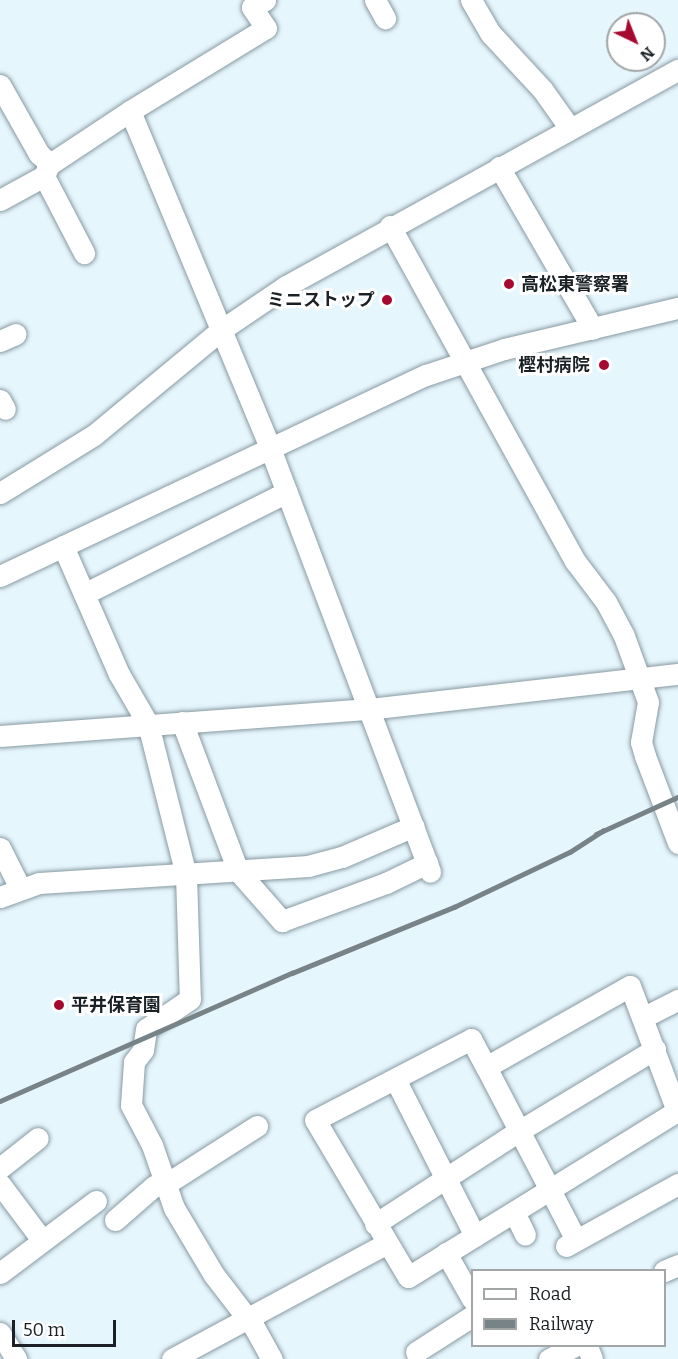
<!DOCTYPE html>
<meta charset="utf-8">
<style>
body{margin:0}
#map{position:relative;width:678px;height:1359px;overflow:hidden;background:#e6f6fd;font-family:Bitter,"Noto Sans JP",serif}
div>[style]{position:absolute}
.roads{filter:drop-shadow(0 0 2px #889aa2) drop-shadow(0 0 2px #889aa2)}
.minor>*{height:21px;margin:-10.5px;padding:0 10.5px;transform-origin:10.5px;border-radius:10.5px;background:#fff}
.rail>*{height:4.5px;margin:-2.25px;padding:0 2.25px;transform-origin:2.25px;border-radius:2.25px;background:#788388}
.dots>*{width:16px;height:16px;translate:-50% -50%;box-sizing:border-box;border:3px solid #fff;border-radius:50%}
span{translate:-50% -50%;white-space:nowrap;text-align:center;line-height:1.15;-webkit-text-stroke:6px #fff;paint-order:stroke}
.poi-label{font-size:18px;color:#1a2024;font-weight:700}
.left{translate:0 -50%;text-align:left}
.right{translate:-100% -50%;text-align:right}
.legend{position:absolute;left:471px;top:1269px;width:195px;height:78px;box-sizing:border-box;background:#fff;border:2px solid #a3a6a7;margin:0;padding:8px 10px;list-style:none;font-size:18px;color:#1a2024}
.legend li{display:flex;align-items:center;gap:12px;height:30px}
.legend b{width:30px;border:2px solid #a3a6a7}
.north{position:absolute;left:606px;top:12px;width:60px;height:60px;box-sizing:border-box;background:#fff;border:2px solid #a3a6a7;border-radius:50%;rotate:137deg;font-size:16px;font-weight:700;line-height:24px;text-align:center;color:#1a2024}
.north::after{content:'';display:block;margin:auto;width:21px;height:27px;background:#a5092f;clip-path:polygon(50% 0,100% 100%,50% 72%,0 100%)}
.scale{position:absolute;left:12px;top:1320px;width:104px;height:27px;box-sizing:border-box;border:3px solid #1a2024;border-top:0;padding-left:8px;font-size:18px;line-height:21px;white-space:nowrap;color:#1a2024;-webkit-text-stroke:4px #fff;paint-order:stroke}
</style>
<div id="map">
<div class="roads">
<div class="minor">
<div style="left:375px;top:0;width:21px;rotate:61deg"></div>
<div style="left:471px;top:0;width:39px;rotate:60deg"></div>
<div style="left:491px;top:34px;width:75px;rotate:47.2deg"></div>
<div style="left:542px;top:89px;width:47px;rotate:54.6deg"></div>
<div style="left:0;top:85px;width:79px;rotate:60.5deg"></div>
<div style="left:39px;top:154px;width:15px;rotate:42deg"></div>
<div style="left:50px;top:164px;width:96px;rotate:-33.5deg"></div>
<div style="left:130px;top:111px;width:365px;rotate:67.4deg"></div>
<div style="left:270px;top:448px;width:453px;rotate:69.3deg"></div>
<div style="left:130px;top:111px;width:159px;rotate:-31.4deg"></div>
<div style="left:266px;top:28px;width:25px;rotate:-124deg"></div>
<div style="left:252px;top:7px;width:15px;rotate:-28deg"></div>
<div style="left:499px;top:167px;width:187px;rotate:59.9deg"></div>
<div style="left:44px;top:176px;width:87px;rotate:62.5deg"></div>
<div style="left:0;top:200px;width:50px;rotate:-28.6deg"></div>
<div style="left:44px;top:176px;width:12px;rotate:-66deg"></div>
<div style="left:390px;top:226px;width:383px;rotate:61.1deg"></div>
<div style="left:575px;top:561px;width:51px;rotate:52.9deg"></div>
<div style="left:606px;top:602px;width:38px;rotate:62deg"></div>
<div style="left:624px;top:636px;width:70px;rotate:70deg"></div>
<div style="left:648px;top:702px;width:41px;rotate:99.9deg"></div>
<div style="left:641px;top:742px;width:15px;rotate:74deg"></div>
<div style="left:645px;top:756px;width:93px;rotate:69.2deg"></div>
<div style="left:0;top:341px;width:17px;rotate:-24deg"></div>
<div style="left:0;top:400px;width:10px;rotate:61deg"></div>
<div style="left:0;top:493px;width:110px;rotate:-31.7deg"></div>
<div style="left:94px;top:435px;width:165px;rotate:-39.6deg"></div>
<div style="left:221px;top:330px;width:78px;rotate:-34.1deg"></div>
<div style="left:286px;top:286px;width:448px;rotate:-28.9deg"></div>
<div style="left:63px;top:546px;width:140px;rotate:66.4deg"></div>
<div style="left:119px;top:674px;width:58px;rotate:59.9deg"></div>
<div style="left:148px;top:724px;width:156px;rotate:75.9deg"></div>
<div style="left:186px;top:875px;width:124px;rotate:88.2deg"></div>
<div style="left:190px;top:999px;width:53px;rotate:145.7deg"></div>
<div style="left:146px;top:1029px;width:21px;rotate:98deg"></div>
<div style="left:143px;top:1050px;width:15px;rotate:127deg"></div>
<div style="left:134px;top:1062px;width:43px;rotate:94deg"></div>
<div style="left:131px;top:1105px;width:45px;rotate:62.3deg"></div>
<div style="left:152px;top:1145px;width:67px;rotate:70.8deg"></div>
<div style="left:174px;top:1208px;width:78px;rotate:59.2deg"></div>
<div style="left:214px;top:1275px;width:66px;rotate:52.4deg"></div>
<div style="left:254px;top:1327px;width:37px;rotate:61deg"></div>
<div style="left:0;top:576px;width:471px;rotate:-25.3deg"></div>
<div style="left:426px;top:375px;width:82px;rotate:-18.4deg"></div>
<div style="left:504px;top:349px;width:179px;rotate:-13.3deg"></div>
<div style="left:84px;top:594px;width:227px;rotate:-26.7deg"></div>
<div style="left:182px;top:722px;width:159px;rotate:69.4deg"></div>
<div style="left:238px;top:871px;width:67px;rotate:48.7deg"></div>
<div style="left:282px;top:921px;width:111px;rotate:-20.1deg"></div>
<div style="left:386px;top:883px;width:46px;rotate:-26deg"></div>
<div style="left:0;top:736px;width:370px;rotate:-4.2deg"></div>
<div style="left:369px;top:709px;width:311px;rotate:-6.5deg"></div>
<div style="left:0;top:848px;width:45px;rotate:63.4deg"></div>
<div style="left:0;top:897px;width:41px;rotate:-19.7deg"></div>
<div style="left:39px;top:883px;width:270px;rotate:-3.6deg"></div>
<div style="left:308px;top:866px;width:35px;rotate:-15deg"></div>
<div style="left:342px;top:857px;width:78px;rotate:-23.3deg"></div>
<div style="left:630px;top:986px;width:134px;rotate:69.4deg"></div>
<div style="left:677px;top:1111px;width:316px;rotate:148.3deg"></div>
<div style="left:408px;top:1277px;width:182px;rotate:-120.6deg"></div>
<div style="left:315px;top:1120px;width:176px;rotate:-27.4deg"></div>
<div style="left:471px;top:1039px;width:32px;rotate:62deg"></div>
<div style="left:486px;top:1067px;width:165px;rotate:-29.4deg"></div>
<div style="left:644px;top:1017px;width:38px;rotate:-27deg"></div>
<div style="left:486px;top:1067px;width:195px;rotate:62.5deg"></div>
<div style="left:395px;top:1079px;width:176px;rotate:63deg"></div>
<div style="left:0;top:1168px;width:48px;rotate:-38.3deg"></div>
<div style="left:0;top:1184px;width:70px;rotate:53.1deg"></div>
<div style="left:514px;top:1212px;width:25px;rotate:64deg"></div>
<div style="left:115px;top:1220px;width:52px;rotate:-41.1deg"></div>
<div style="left:154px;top:1186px;width:12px;rotate:-9deg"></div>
<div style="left:166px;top:1184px;width:108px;rotate:-32.5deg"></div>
<div style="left:375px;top:1224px;width:171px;rotate:-32.9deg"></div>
<div style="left:519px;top:1131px;width:159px;rotate:-31.1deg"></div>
<div style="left:566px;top:1246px;width:128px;rotate:-29deg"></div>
<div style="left:446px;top:1253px;width:53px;rotate:60.5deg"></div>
<div style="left:664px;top:1271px;width:15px;rotate:-23deg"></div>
<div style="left:0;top:1273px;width:120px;rotate:-36.9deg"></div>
<div style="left:0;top:1333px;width:31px;rotate:58deg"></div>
<div style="left:587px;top:1346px;width:14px;rotate:69deg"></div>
<div style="left:416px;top:1352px;width:67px;rotate:-32.7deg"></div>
<div style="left:172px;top:1359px;width:244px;rotate:-28.3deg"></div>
<div style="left:549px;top:1359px;width:28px;rotate:-27deg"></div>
</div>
</div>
<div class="rail">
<div style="left:596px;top:834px;width:90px;rotate:-24.3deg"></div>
<div style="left:0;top:1101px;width:319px;rotate:-23.7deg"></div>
<div style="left:292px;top:973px;width:175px;rotate:-22.2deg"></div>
<div style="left:454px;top:907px;width:128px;rotate:-25.4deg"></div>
<div style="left:570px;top:852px;width:40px;rotate:-32.9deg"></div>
</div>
<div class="dots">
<div style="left:509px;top:284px;background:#a5092f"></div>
<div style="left:387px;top:300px;background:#a5092f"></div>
<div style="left:604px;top:365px;background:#a5092f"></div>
<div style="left:59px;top:1005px;background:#a5092f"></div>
</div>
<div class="poi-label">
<span class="left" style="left:521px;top:284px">高松東警察署</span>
<span class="right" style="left:375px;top:300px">ミニストップ</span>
<span class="right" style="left:590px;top:365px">樫村病院</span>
<span class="left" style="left:71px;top:1005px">平井保育園</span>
</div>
<ul class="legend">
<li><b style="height:8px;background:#fff"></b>Road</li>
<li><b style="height:8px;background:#788388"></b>Railway</li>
</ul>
<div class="north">N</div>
<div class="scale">50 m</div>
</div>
